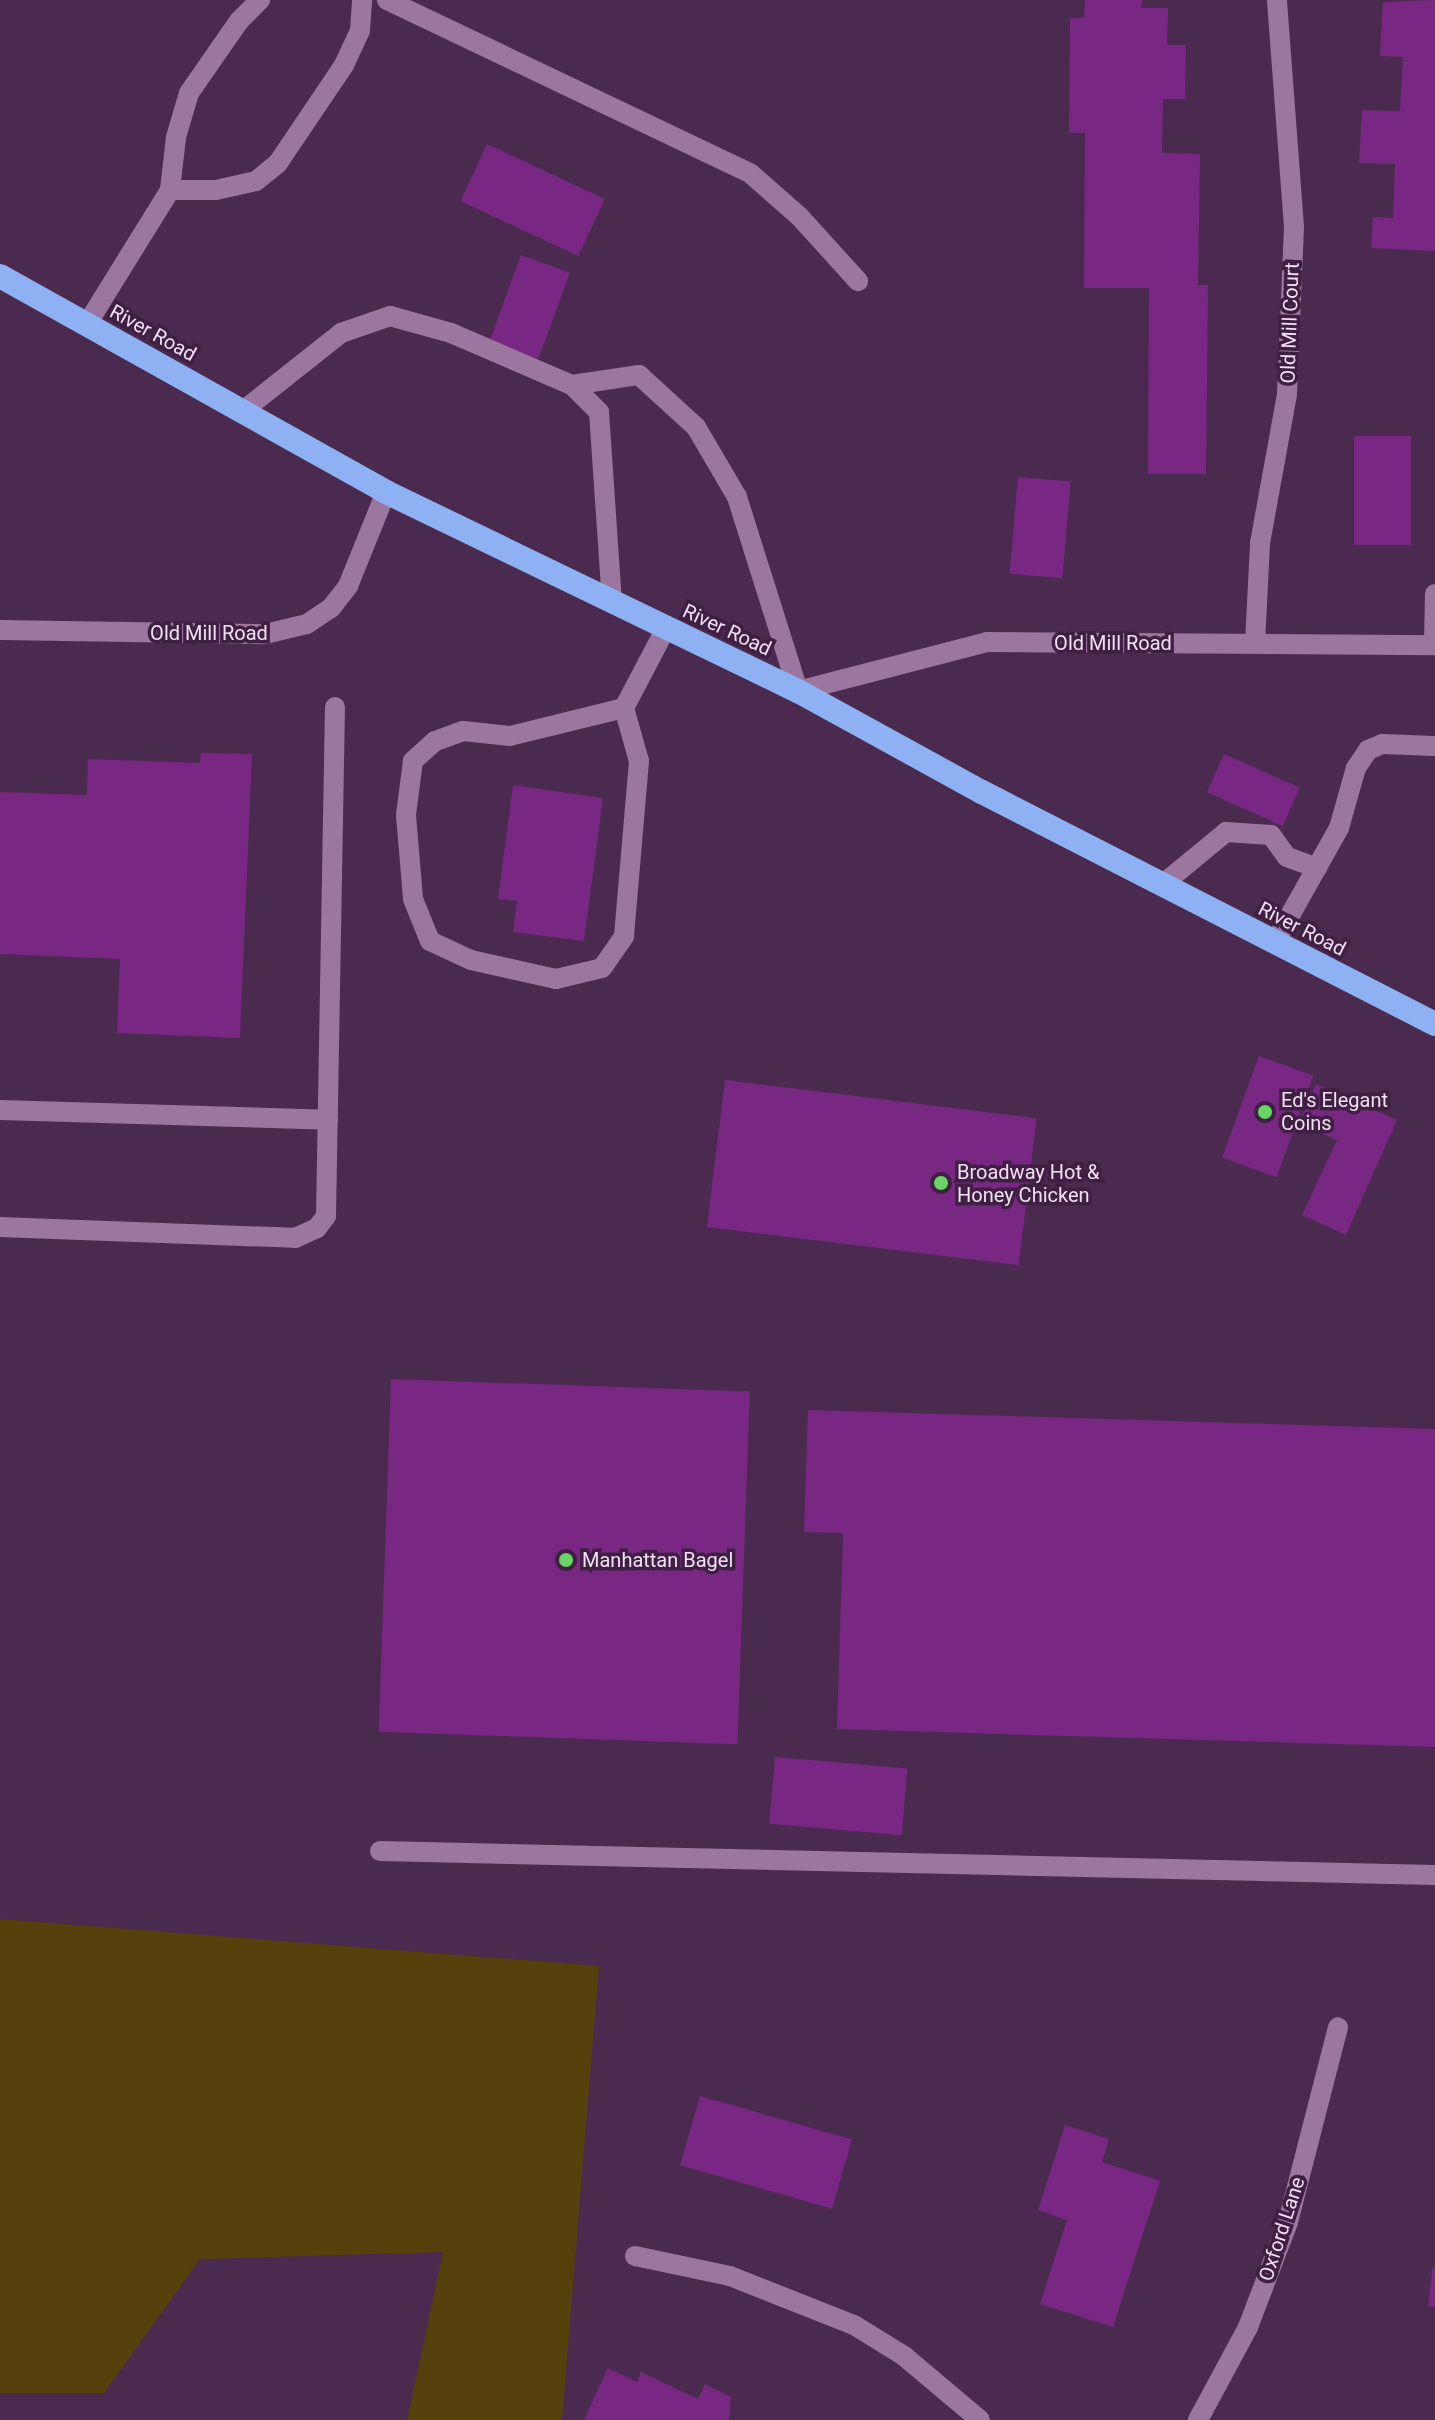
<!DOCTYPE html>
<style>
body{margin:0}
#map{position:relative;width:1435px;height:2420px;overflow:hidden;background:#4a2a4e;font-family:Roboto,sans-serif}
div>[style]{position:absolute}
.green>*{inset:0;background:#56400c}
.building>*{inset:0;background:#782883;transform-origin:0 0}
.lane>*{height:20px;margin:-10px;padding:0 10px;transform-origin:10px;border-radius:10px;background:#9b77a0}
.street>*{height:20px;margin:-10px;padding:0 10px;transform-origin:10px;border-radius:10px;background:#9b77a0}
.secondary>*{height:20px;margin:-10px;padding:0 10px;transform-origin:10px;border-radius:10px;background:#9b77a0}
.highway>*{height:24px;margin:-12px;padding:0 12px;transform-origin:12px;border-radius:12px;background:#8eb1f3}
.dots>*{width:22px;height:22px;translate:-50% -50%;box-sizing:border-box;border:4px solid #3f2043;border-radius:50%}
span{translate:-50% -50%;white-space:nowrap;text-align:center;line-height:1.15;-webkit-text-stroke:7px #3f2043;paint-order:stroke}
.street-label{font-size:20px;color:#f3dff6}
.poi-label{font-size:20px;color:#f3dff6}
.left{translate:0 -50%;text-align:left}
</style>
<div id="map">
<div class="green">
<div style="clip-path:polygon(0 1919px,599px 1966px,562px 2420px,407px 2420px,443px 2252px,200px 2259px,104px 2393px,0 2393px)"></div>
</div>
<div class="building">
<div style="clip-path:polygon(1085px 0,1142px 0,1141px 8px,1168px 8px,1167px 45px,1186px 45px,1185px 99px,1163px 99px,1162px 153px,1200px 154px,1198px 285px,1208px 285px,1206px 474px,1148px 474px,1149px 288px,1084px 288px,1085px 133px,1069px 133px,1070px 18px,1084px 18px)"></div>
<div style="clip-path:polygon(1435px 0,1435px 251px,1371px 248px,1373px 217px,1393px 218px,1395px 164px,1359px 163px,1362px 110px,1400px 111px,1403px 57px,1380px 56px,1383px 2px)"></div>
<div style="left:487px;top:144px;width:130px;height:63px;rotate:25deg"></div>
<div style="left:521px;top:255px;width:52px;height:92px;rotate:20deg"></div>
<div style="left:1354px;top:436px;width:57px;height:109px"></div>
<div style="left:1018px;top:477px;width:53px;height:97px;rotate:5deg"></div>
<div style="clip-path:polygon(201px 753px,252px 754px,240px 1038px,117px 1033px,120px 959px,0 954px,0 792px,87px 795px,88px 759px,200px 763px)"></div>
<div style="left:1224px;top:754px;width:83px;height:42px;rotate:24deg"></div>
<div style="clip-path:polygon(513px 785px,603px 798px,584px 941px,513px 932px,517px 901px,498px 899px)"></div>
<div style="left:1259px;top:1056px;width:58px;height:108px;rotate:20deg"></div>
<div style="left:725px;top:1080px;width:314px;height:148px;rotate:7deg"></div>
<div style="clip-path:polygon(1316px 1084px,1397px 1120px,1346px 1235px,1302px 1215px,1337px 1140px,1299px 1123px)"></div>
<div style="left:391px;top:1379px;width:359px;height:353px;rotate:2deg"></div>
<div style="clip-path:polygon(808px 1410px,1435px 1429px,1435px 1747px,837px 1729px,843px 1533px,804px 1532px)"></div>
<div style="left:775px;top:1757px;width:133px;height:67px;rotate:5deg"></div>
<div style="left:700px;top:2096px;width:158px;height:72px;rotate:16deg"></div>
<div style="clip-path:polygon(1065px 2125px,1109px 2139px,1102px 2162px,1160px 2181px,1113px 2327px,1040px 2304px,1067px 2220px,1038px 2210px)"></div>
<div style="clip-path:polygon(1433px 2266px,1435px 2267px,1435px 2307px,1428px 2306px)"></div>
<div style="clip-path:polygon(608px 2368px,637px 2382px,641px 2372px,698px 2399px,705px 2384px,731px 2397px,729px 2420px,584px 2420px)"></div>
</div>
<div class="lane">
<div style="left:387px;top:0;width:403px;rotate:25.5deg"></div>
<div style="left:751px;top:174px;width:64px;rotate:41.2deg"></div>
<div style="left:799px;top:216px;width:88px;rotate:47.8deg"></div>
<div style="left:170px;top:190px;width:46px"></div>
<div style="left:216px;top:190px;width:41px;rotate:-12.7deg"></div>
<div style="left:256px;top:181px;width:28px;rotate:-39deg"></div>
<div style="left:278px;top:163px;width:118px;rotate:-56deg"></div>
<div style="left:344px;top:65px;width:38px;rotate:-65deg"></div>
<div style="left:360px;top:30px;width:30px;rotate:-86deg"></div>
<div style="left:87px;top:324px;width:158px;rotate:-58.2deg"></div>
<div style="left:170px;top:190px;width:53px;rotate:-83.5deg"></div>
<div style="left:176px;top:137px;width:46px;rotate:-73.5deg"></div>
<div style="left:189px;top:93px;width:88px;rotate:-55.2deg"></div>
<div style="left:239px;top:21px;width:30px;rotate:-45deg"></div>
<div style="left:572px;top:385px;width:68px;rotate:-8.5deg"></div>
<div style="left:639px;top:375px;width:77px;rotate:42.4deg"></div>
<div style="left:696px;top:427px;width:81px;rotate:59.6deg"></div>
<div style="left:737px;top:497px;width:203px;rotate:72.5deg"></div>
<div style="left:244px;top:410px;width:124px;rotate:-38.4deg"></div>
<div style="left:341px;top:333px;width:52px;rotate:-19.1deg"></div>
<div style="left:390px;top:316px;width:63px;rotate:15.6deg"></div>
<div style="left:451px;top:333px;width:132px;rotate:23.3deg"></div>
<div style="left:572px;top:385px;width:38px;rotate:45deg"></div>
<div style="left:599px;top:412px;width:190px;rotate:86.1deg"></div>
<div style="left:1434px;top:645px;width:51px;rotate:-88.9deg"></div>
<div style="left:624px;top:708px;width:117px;rotate:166.2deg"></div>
<div style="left:510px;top:736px;width:47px;rotate:-173.9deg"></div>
<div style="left:463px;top:731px;width:30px;rotate:160deg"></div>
<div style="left:435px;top:741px;width:30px;rotate:138deg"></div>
<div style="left:413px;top:761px;width:54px;rotate:97.4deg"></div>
<div style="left:406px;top:815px;width:84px;rotate:85.2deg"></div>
<div style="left:413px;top:899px;width:45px;rotate:68deg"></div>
<div style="left:430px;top:941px;width:45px;rotate:24.9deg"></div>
<div style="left:471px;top:960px;width:87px;rotate:12.6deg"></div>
<div style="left:556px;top:979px;width:47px;rotate:-13.4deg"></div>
<div style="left:602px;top:968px;width:39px;rotate:-55deg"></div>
<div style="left:624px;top:936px;width:176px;rotate:-85.1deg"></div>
<div style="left:639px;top:761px;width:55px;rotate:-105.8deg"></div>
<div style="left:624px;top:708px;width:90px;rotate:-62.3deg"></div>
<div style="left:1163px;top:884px;width:82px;rotate:-39.5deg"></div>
<div style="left:1226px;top:832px;width:45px;rotate:3.8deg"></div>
<div style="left:1271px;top:835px;width:27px;rotate:54deg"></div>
<div style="left:1287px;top:857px;width:32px;rotate:20deg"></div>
<div style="left:1275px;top:942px;width:131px;rotate:-60.7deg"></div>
<div style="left:1339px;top:828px;width:62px;rotate:-74.2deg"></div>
<div style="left:1356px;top:768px;width:22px;rotate:-56deg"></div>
<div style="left:1368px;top:750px;width:15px;rotate:-23deg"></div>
<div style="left:1382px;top:744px;width:53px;rotate:2.2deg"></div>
<div style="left:0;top:1110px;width:328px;rotate:1.7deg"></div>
<div style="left:0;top:1227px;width:295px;rotate:2.1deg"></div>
<div style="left:295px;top:1238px;width:24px;rotate:-24deg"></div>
<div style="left:317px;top:1228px;width:15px;rotate:-53deg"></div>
<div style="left:326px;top:1216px;width:509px;rotate:-88.99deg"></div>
<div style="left:380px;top:1851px;width:1055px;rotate:1.3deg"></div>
</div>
<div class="street">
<div style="left:1255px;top:643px;width:100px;rotate:-87.1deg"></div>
<div style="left:1260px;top:543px;width:151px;rotate:-79.7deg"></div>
<div style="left:1287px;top:394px;width:167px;rotate:-87.6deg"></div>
<div style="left:1294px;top:227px;width:228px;rotate:-94.3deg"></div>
<div style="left:635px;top:2256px;width:97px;rotate:11.9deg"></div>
<div style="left:730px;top:2276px;width:133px;rotate:21.6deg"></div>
<div style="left:854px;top:2325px;width:59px;rotate:31.8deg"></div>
<div style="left:904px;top:2356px;width:99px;rotate:40.1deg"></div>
<div style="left:1198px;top:2420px;width:106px;rotate:-61.7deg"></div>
<div style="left:1248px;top:2327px;width:112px;rotate:-69.1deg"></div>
<div style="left:1288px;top:2222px;width:201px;rotate:-75.6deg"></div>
</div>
<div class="secondary">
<div style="left:0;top:630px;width:265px;rotate:0.9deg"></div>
<div style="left:265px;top:634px;width:43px;rotate:-13.4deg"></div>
<div style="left:307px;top:624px;width:29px;rotate:-34deg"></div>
<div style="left:331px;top:608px;width:28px;rotate:-52deg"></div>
<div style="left:348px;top:586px;width:101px;rotate:-68deg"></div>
<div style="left:798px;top:691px;width:195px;rotate:-14.5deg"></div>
<div style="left:987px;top:642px;width:448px;rotate:0.4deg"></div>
</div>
<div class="highway">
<div style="left:0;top:276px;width:442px;rotate:29.2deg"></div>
<div style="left:386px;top:492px;width:458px;rotate:25.8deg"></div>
<div style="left:798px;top:691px;width:210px;rotate:28.8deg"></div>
<div style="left:982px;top:792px;width:509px;rotate:27.12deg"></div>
</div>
<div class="dots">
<div style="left:1265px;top:1112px;background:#69d364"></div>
<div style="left:941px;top:1183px;background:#69d364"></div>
<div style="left:566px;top:1560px;background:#69d364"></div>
</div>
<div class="street-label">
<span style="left:1290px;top:323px;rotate:-88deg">Old Mill Court</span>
<span style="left:153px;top:333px;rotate:29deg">River Road</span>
<span style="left:727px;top:630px;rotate:25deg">River Road</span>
<span style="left:209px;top:633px">Old Mill Road</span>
<span style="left:1113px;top:643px">Old Mill Road</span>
<span style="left:1302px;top:929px;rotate:27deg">River Road</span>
<span style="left:1282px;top:2229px;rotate:-72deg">Oxford Lane</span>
</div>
<div class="poi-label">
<span class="left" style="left:1281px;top:1112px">Ed's Elegant<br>Coins</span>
<span class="left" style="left:957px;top:1184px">Broadway Hot &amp;<br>Honey Chicken</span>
<span class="left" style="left:582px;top:1560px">Manhattan Bagel</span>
</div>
</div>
